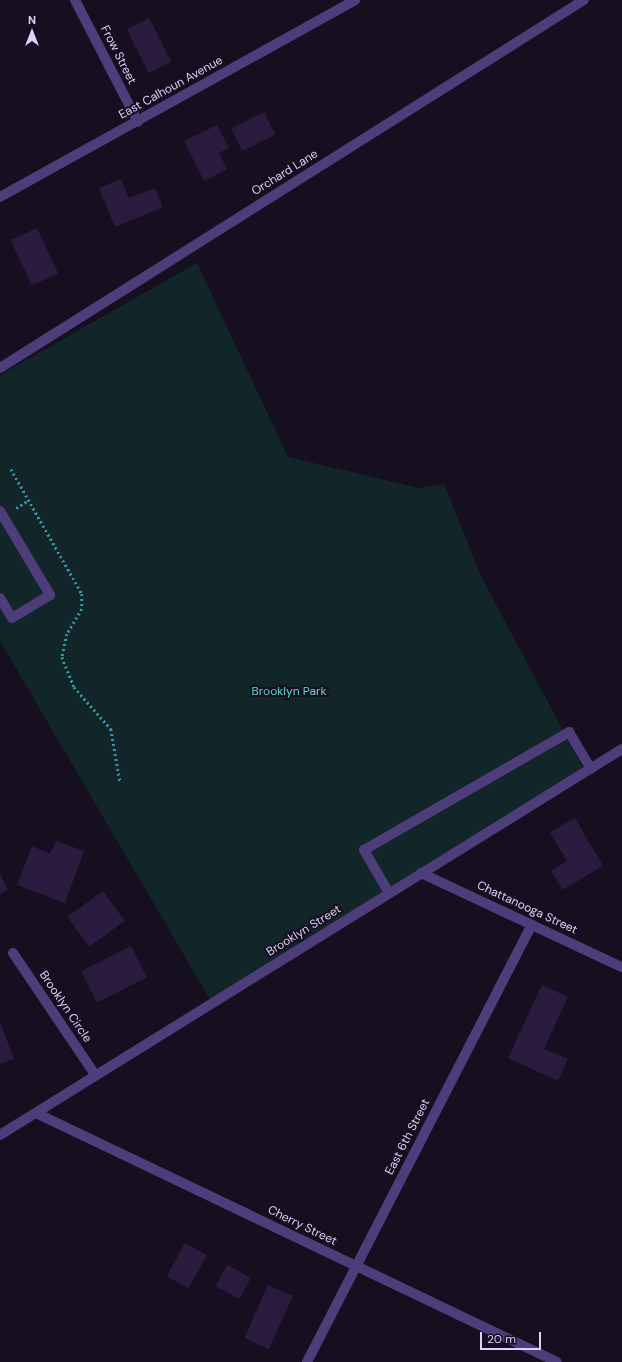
<!DOCTYPE html>
<style>
body{margin:0}
#map{position:relative;width:622px;height:1362px;overflow:hidden;background:#150f20;font-family:"DM Sans",sans-serif}
div>[style]{position:absolute}
.green>*{inset:0;background:#122529}
.building>*{inset:0;background:#2b1c3f;transform-origin:0 0}
.path>*{height:2.5px;margin-top:-1.25px;transform-origin:0;background:repeating-linear-gradient(90deg,#3898a9 0 2px,transparent 0 5px)}
.service>*{height:10px;margin:-5px;padding:0 5px;transform-origin:5px;border-radius:5px;background:#4d3d7b}
.minor>*{height:10px;margin:-5px;padding:0 5px;transform-origin:5px;border-radius:5px;background:#4d3d7b}
.tertiary>*{height:10px;margin:-5px;padding:0 5px;transform-origin:5px;border-radius:5px;background:#4d3d7b}
span{translate:-50% -50%;white-space:nowrap;text-align:center;line-height:1.15;-webkit-text-stroke:4px #150f20;paint-order:stroke}
.street-label{font-size:12px;color:#dfd1fb}
.park-label{font-size:12px;color:#64d5d1}
.north{position:absolute;left:12px;top:12px;width:40px;height:40px;-webkit-text-stroke:3px #150f20;paint-order:stroke;rotate:0deg;font-size:11px;font-weight:700;line-height:16px;text-align:center;color:#dfd1fb}
.north::after{content:'';display:block;margin:auto;width:14px;height:18px;background:#dfd1fb;clip-path:polygon(50% 0,100% 100%,50% 72%,0 100%)}
.scale{position:absolute;left:480px;top:1332px;width:61px;height:18px;box-sizing:border-box;border:2px solid #dfd1fb;border-top:0;padding-left:5px;font-size:12px;line-height:14px;white-space:nowrap;color:#dfd1fb;-webkit-text-stroke:3px #150f20;paint-order:stroke}
</style>
<div id="map">
<div class="green">
<div style="clip-path:polygon(197px 263px,288px 457px,419px 488px,444px 484px,481px 576px,585px 772px,212px 1003px,0 641px,0 375px)"></div>
</div>
<div class="building">
<div style="left:149px;top:18px;width:49px;height:25px;rotate:63deg"></div>
<div style="left:264px;top:112px;width:25px;height:37px;rotate:63deg"></div>
<div style="clip-path:polygon(217px 125px,229px 148px,219px 153px,227px 169px,204px 181px,184px 141px)"></div>
<div style="clip-path:polygon(121px 179px,129px 198px,155px 188px,163px 207px,115px 227px,99px 188px)"></div>
<div style="left:37px;top:228px;width:50px;height:29px;rotate:65deg"></div>
<div style="clip-path:polygon(575px 818px,603px 866px,562px 890px,551px 871px,567px 861px,550px 832px)"></div>
<div style="clip-path:polygon(56px 841px,84px 851px,65px 903px,17px 885px,32px 846px,50px 854px)"></div>
<div style="clip-path:polygon(0 873px,8px 890px,0 894px)"></div>
<div style="left:103px;top:891px;width:37px;height:44px;rotate:54deg"></div>
<div style="left:131px;top:946px;width:35px;height:56px;rotate:63deg"></div>
<div style="clip-path:polygon(542px 985px,568px 997px,544px 1049px,568px 1059px,558px 1081px,508px 1058px)"></div>
<div style="clip-path:polygon(0 1022px,14px 1059px,0 1064px)"></div>
<div style="left:185px;top:1243px;width:25px;height:38px;rotate:29deg"></div>
<div style="left:227px;top:1265px;width:27px;height:24px;rotate:28deg"></div>
<div style="left:268px;top:1285px;width:27px;height:58px;rotate:24deg"></div>
</div>
<div class="path">
<div style="left:11px;top:469px;width:144px;rotate:60.4deg"></div>
<div style="left:82px;top:594px;width:15px;rotate:90deg"></div>
<div style="left:82px;top:609px;width:29px;rotate:121deg"></div>
<div style="left:67px;top:634px;width:24px;rotate:102deg"></div>
<div style="left:62px;top:657px;width:32px;rotate:68deg"></div>
<div style="left:74px;top:687px;width:56px;rotate:48.6deg"></div>
<div style="left:111px;top:729px;width:53px;rotate:80.2deg"></div>
<div style="left:16px;top:508px;width:15px;rotate:-32deg"></div>
</div>
<div class="service">
<div style="left:0;top:511px;width:98px;rotate:59.2deg"></div>
<div style="left:50px;top:595px;width:44px;rotate:148.8deg"></div>
<div style="left:12px;top:618px;width:23px;rotate:-121deg"></div>
<div style="left:389px;top:893px;width:50px;rotate:-120.2deg"></div>
<div style="left:364px;top:850px;width:237px;rotate:-29.9deg"></div>
<div style="left:569px;top:732px;width:43px;rotate:59.3deg"></div>
</div>
<div class="minor">
<div style="left:75px;top:0;width:137px;rotate:62.7deg"></div>
<div style="left:0;top:197px;width:406px;rotate:-29deg"></div>
<div style="left:421px;top:873px;width:222px;rotate:25.1deg"></div>
<div style="left:13px;top:953px;width:148px;rotate:56deg"></div>
<div style="left:36px;top:1113px;width:577px;rotate:25.54deg"></div>
<div style="left:0;top:1135px;width:732px;rotate:-31.82deg"></div>
<div style="left:307px;top:1362px;width:492px;rotate:-62.8deg"></div>
</div>
<div class="tertiary">
<div style="left:0;top:368px;width:690px;rotate:-32.22deg"></div>
</div>
<div class="street-label">
<span style="left:118px;top:55px;rotate:63deg">Frow Street</span>
<span style="left:171px;top:88px;rotate:-29deg">East Calhoun Avenue</span>
<span style="left:285px;top:173px;rotate:-32deg">Orchard Lane</span>
<span style="left:527px;top:908px;rotate:25deg">Chattanooga Street</span>
<span style="left:304px;top:931px;rotate:-32deg">Brooklyn Street</span>
<span style="left:65px;top:1007px;rotate:56deg">Brooklyn Circle</span>
<span style="left:408px;top:1137px;rotate:-63deg">East 6th Street</span>
<span style="left:302px;top:1226px;rotate:26deg">Cherry Street</span>
</div>
<div class="park-label">
<span style="left:289px;top:692px">Brooklyn Park</span>
</div>
<div class="north">N</div>
<div class="scale">20 m</div>
</div>
